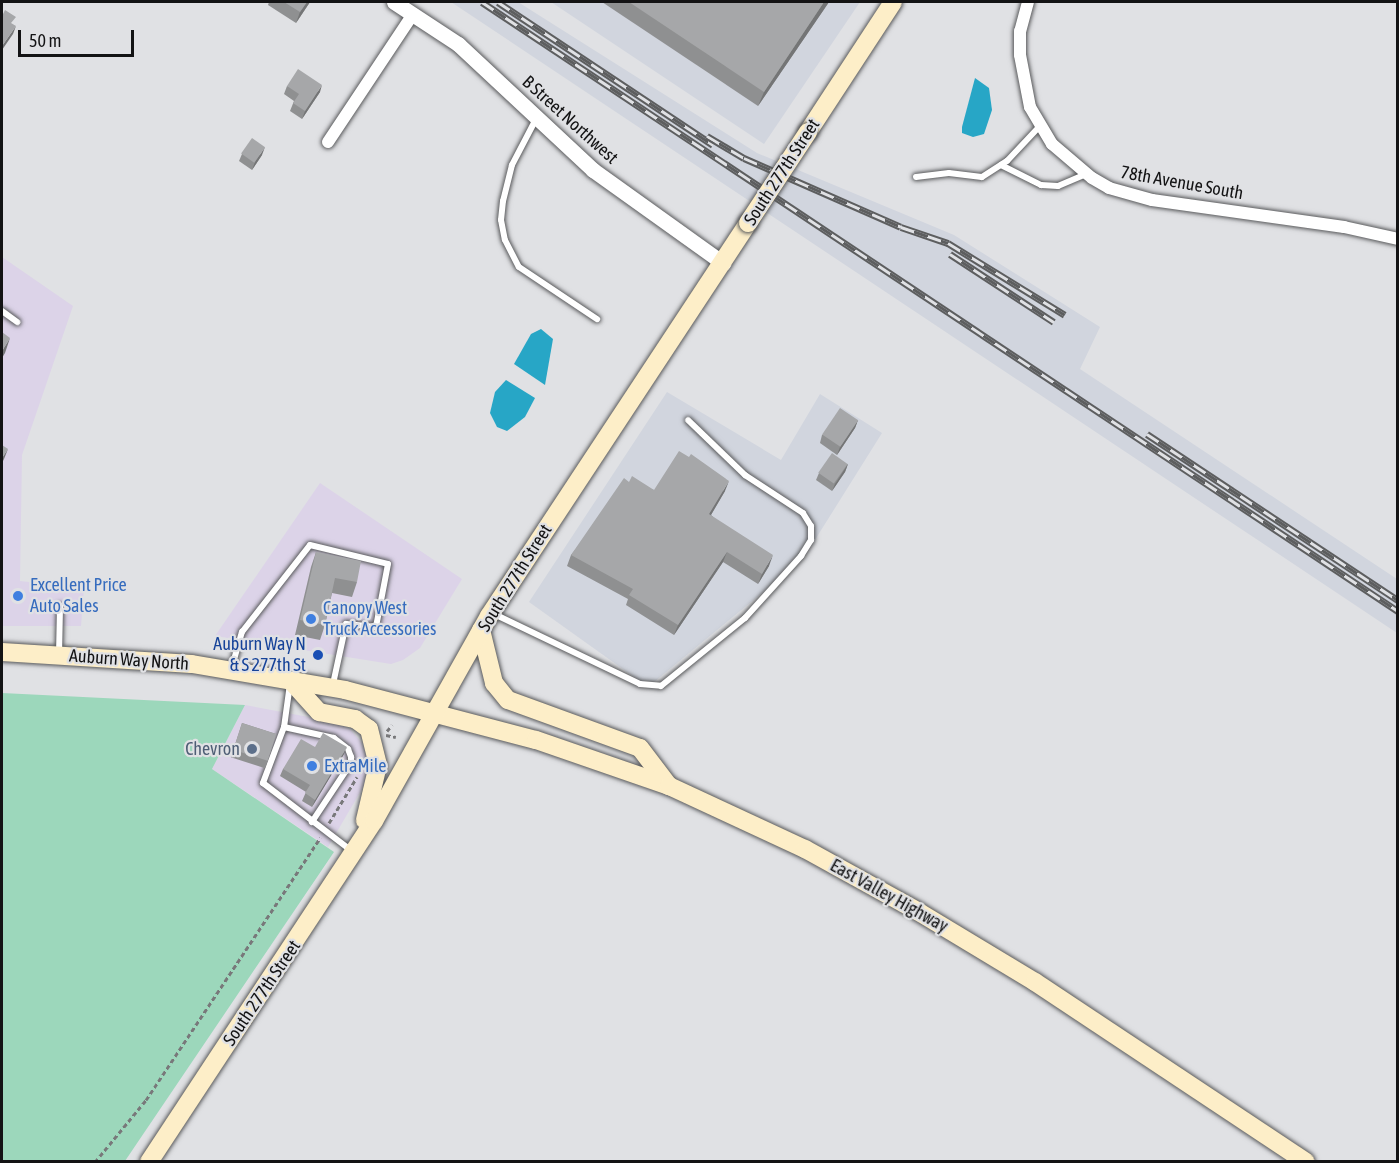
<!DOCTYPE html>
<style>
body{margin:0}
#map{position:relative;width:1399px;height:1163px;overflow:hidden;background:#e0e1e4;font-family:"Asap Condensed",sans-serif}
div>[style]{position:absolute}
.commercial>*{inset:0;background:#dcd3e8}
.built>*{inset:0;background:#d1d5de}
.green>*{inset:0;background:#9cd7bb}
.water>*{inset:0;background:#27a6c6}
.path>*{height:3px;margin-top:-1.5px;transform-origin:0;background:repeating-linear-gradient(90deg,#78787a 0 4.5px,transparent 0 7.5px)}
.roads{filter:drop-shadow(0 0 2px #595a5c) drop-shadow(0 0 2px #595a5c)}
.service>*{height:6px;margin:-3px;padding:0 3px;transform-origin:3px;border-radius:3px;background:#fff}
.minor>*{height:12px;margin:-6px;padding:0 6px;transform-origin:6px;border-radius:6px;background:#fff}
.tertiary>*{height:15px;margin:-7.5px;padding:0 7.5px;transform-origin:7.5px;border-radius:7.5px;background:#fff}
.secondary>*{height:18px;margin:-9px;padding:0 9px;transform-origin:9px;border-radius:9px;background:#fdeec8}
.rail>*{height:7px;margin-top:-3.5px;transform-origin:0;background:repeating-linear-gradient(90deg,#e0e1e4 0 14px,#5d5e5f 0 28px);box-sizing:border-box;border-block:2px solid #5d5e5f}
.bridges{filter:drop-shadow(0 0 2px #595a5c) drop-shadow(0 0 2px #595a5c)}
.secondary-bridge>*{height:18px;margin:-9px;padding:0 9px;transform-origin:9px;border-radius:9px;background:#fdeec8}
.wall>*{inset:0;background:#8f9091;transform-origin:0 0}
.shaded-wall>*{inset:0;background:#747576}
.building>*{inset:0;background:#a6a7a9;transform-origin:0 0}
.dots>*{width:16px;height:16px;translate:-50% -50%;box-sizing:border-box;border:3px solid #e0e1e4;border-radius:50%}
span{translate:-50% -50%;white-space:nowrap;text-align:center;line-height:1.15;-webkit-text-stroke:4.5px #e0e1e4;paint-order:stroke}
.street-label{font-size:18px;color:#131314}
.shop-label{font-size:18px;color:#366cbe}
.left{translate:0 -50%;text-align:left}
.transit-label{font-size:18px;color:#164399}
.right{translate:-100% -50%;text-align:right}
.service-label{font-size:18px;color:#4e5e75}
.frame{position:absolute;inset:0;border:3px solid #131314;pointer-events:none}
.scale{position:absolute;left:18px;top:30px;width:116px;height:27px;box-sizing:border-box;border:3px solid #131314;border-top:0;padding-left:8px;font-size:18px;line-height:21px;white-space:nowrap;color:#131314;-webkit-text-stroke:4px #e0e1e4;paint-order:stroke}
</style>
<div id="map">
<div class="commercial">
<div style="clip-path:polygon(2px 257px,73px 306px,22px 455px,20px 581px,84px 588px,81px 626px,2px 626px)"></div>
<div style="clip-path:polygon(320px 483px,462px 579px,420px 648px,403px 660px,391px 664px,215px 636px)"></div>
<div style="clip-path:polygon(245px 705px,335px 722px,350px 729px,362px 743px,370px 768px,365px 784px,328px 847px,212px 769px)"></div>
</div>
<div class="built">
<div style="clip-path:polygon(451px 2px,518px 2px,757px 153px,954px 235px,1100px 327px,1080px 369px,1397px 579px,1397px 633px)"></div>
<div style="clip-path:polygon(551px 2px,860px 2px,764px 144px)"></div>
<div style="clip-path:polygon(667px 392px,781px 460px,820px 394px,882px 433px,803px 559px,648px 687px,529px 602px)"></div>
</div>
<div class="green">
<div style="clip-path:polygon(2px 693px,245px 705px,212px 769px,334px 852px,125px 1161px,2px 1161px)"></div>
</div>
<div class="water">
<div style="clip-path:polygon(975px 78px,989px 88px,992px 110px,984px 134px,973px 137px,962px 133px,962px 127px)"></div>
<div style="clip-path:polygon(541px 329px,553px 339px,545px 385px,514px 364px,531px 334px)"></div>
<div style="clip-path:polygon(506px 380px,535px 398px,525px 417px,507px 431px,497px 427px,490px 413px,495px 392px)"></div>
</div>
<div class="path">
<div style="left:387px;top:731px;width:8px;rotate:-50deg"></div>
<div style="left:386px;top:735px;width:10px;rotate:11deg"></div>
<div style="left:329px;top:823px;width:54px;rotate:-58.7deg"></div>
<div style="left:95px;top:1162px;width:80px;rotate:-50.6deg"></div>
<div style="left:146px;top:1100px;width:315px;rotate:-56.4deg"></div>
</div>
<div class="roads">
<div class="service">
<div style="left:536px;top:119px;width:52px;rotate:117.6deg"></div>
<div style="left:512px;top:165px;width:37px;rotate:104deg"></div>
<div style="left:503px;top:201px;width:19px;rotate:96deg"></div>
<div style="left:501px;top:220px;width:20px;rotate:79deg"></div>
<div style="left:505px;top:240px;width:30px;rotate:63deg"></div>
<div style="left:519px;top:267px;width:94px;rotate:33.7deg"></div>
<div style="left:1001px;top:165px;width:45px;rotate:26.6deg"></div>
<div style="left:1041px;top:185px;width:17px;rotate:3deg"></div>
<div style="left:1058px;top:186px;width:30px;rotate:-23deg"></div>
<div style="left:916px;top:177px;width:33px;rotate:-7deg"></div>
<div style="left:949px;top:173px;width:33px;rotate:7deg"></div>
<div style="left:982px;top:177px;width:30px;rotate:-33deg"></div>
<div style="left:1007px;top:161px;width:48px;rotate:-46.7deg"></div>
<div style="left:2px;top:311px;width:19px;rotate:36deg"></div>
<div style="left:492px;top:613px;width:164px;rotate:25.6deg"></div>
<div style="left:640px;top:684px;width:21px;rotate:5deg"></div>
<div style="left:661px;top:686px;width:108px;rotate:-39deg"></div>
<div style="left:745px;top:618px;width:84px;rotate:-47.9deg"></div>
<div style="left:801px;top:556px;width:19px;rotate:-58deg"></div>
<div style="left:811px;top:540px;width:14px;rotate:-90deg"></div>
<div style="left:811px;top:526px;width:15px;rotate:-122deg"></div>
<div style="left:803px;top:513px;width:69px;rotate:-146.8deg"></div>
<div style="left:745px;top:475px;width:79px;rotate:-136deg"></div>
<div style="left:59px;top:655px;width:49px;rotate:-88.8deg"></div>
<div style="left:231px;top:670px;width:40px;rotate:-74deg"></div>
<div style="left:242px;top:632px;width:110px;rotate:-52deg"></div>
<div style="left:310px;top:545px;width:80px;rotate:13.7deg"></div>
<div style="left:388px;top:564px;width:64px;rotate:100.8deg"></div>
<div style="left:376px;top:627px;width:30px;rotate:-174deg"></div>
<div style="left:346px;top:624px;width:61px;rotate:102.2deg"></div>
<div style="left:290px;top:684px;width:43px;rotate:97.9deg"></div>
<div style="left:284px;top:727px;width:60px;rotate:110.6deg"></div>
<div style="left:263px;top:783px;width:112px;rotate:37.4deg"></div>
<div style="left:284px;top:727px;width:51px;rotate:12.4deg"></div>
<div style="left:334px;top:738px;width:18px;rotate:38deg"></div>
<div style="left:348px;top:749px;width:9px;rotate:69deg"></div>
<div style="left:351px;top:757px;width:6px;rotate:90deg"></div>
<div style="left:351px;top:763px;width:71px;rotate:123.5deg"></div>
</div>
<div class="minor">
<div style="left:1028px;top:2px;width:30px;rotate:105deg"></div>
<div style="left:1020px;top:31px;width:24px;rotate:90deg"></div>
<div style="left:1020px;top:55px;width:53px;rotate:79.1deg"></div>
<div style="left:1030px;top:107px;width:43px;rotate:59.3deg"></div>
<div style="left:1052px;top:144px;width:52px;rotate:40.4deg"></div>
<div style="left:1092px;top:178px;width:20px;rotate:30deg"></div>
<div style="left:1109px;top:188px;width:45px;rotate:15.6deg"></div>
<div style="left:1152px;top:200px;width:194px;rotate:8deg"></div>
<div style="left:1344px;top:227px;width:55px;rotate:12.5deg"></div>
<div style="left:328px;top:142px;width:154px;rotate:-56.4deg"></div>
</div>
<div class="tertiary">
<div style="left:394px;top:2px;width:77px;rotate:33.3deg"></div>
<div style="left:458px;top:44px;width:185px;rotate:43deg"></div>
<div style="left:593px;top:170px;width:160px;rotate:35.6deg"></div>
</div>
<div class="secondary">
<div style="left:808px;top:132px;width:155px;rotate:-56.8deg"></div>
<div style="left:481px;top:630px;width:55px;rotate:76.2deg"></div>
<div style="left:494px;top:683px;width:22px;rotate:51deg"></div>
<div style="left:508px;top:700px;width:140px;rotate:20deg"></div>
<div style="left:640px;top:748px;width:48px;rotate:52.7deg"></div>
<div style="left:2px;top:652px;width:190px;rotate:3.6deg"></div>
<div style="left:192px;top:664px;width:155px;rotate:9.6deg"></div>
<div style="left:345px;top:690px;width:197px;rotate:14.7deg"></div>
<div style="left:536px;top:740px;width:141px;rotate:19.1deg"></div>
<div style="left:669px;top:786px;width:150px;rotate:24.9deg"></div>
<div style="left:805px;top:849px;width:130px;rotate:28.9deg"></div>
<div style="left:919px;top:912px;width:135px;rotate:31.1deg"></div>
<div style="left:1035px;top:982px;width:325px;rotate:33.6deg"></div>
<div style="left:291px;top:681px;width:42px;rotate:47.9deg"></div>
<div style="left:319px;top:712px;width:37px;rotate:11deg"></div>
<div style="left:355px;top:719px;width:17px;rotate:36deg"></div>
<div style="left:369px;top:729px;width:37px;rotate:76deg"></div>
<div style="left:378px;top:765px;width:57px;rotate:103.3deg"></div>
<div style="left:149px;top:1162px;width:409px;rotate:-56.6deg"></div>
<div style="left:374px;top:821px;width:235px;rotate:-60.7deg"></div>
<div style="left:489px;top:616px;width:471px;rotate:-56.6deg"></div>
</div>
</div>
<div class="rail">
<div style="left:482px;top:2px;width:1100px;rotate:33.62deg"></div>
<div style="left:498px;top:2px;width:258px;rotate:33.6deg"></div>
<div style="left:707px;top:136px;width:43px;rotate:30.7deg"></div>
<div style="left:744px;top:158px;width:171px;rotate:23.7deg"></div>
<div style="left:901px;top:227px;width:50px;rotate:18.8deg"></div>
<div style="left:948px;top:243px;width:137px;rotate:31.6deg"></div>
<div style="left:950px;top:254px;width:124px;rotate:33.2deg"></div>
<div style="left:1147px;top:434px;width:301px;rotate:33.5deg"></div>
</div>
<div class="bridges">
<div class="secondary-bridge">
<div style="left:748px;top:223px;width:109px;rotate:-56.6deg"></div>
</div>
</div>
<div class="wall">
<div style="clip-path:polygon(269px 2px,310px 2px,296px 23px,268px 5px)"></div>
<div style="clip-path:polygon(602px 2px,829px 2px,758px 106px)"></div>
<div style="clip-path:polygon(287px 86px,320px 92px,302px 119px,290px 111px,294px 101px,284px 94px)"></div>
<div style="clip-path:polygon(242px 154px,262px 155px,252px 170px,239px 161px)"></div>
<div style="clip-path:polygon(858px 420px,855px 428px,837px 455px,820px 443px,822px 435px)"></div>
<div style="clip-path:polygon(848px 464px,845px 472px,832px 491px,816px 480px,819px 473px)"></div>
<div style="clip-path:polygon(629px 482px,654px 490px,725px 491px,711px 515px,769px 566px,758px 584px,723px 562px,674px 635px,626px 605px,628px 599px,567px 566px,571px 555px)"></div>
<div style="clip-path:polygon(316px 552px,357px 582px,352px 597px,332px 593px,325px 625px,320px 640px,295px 635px,311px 567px)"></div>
<div style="left:242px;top:723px;width:36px;height:36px;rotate:18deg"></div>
<div style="clip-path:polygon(315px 747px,344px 754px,312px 807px,302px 801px,306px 792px,280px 776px,283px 769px)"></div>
</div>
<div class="shaded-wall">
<div style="clip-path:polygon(307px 2px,310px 2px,296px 23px,300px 12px)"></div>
<div style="clip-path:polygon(824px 2px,829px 2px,758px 106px,764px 92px)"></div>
<div style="clip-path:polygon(16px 26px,13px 34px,2px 50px,2px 46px)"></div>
<div style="clip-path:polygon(322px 85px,320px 92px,302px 119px,305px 111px)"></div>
<div style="clip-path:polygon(265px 147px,262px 155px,252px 170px,255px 162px)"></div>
<div style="clip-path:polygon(10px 338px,5px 353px,2px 358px,2px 351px)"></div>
<div style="clip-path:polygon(858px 420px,855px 428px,837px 455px,840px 447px)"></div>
<div style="clip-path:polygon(8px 449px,4px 459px,2px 463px,2px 458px)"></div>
<div style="clip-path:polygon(848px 464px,845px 472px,832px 491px,835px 484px)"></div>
<div style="clip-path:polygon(729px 481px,725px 491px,705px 525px,709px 514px)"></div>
<div style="clip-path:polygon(727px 552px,723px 562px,674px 635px,678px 625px)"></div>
<div style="clip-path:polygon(773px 555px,769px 566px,758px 584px,762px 574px)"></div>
<div style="clip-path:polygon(347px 747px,344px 754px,312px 807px,315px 800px)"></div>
</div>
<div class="building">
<div style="clip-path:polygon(284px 2px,307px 2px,300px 12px)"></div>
<div style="clip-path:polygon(629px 2px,824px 2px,764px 92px)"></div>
<div style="clip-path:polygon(5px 10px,16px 17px,11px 23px,16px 26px,2px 46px,2px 16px)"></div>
<div style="clip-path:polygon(298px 69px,322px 85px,305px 111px,293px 103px,299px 94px,287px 86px)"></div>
<div style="left:252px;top:138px;width:16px;height:19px;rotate:35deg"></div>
<div style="clip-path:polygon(2px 332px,10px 338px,2px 351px)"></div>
<div style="left:840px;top:408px;width:22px;height:32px;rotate:34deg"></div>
<div style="clip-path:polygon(2px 445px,8px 449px,2px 458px)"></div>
<div style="clip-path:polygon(679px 451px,689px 457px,691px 454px,729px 481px,709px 514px,773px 555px,762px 574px,727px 552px,678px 625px,629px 595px,633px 589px,571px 555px,624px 478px,629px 482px,632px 476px,654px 490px)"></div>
<div style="left:832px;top:453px;width:19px;height:24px;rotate:35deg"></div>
<div style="clip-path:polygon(316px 552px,361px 561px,357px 582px,335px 578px,325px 625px,300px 620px)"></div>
<div style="left:242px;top:723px;width:36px;height:28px;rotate:18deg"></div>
<div style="clip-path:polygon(323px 733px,347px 747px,315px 800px,305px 793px,310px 785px,283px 769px,301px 739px,315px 747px)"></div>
</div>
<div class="dots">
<div style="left:18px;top:596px;background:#3f7fe0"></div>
<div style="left:311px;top:619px;background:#3f7fe0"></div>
<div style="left:318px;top:655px;background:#1a4fb4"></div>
<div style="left:252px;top:749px;background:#5c6f8a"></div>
<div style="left:312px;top:766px;background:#3f7fe0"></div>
</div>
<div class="street-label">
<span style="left:570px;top:120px;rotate:42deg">B Street Northwest</span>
<span style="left:782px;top:172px;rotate:-57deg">South 277th Street</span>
<span style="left:1182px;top:183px;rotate:10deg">78th Avenue South</span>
<span style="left:515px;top:578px;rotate:-58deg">South 277th Street</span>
<span style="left:129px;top:660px;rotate:4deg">Auburn Way North</span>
<span style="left:889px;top:896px;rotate:29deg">East Valley Highway</span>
<span style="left:262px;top:993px;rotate:-56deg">South 277th Street</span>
</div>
<div class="shop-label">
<span class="left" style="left:30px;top:596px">Excellent Price<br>Auto Sales</span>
<span class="left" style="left:323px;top:619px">Canopy West<br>Truck Accessories</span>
<span class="left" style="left:324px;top:766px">ExtraMile</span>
</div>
<div class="transit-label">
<span class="right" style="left:306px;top:655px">Auburn Way N<br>&amp; S 277th St</span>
</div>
<div class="service-label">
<span class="right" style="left:240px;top:749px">Chevron</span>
</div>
<div class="frame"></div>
<div class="scale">50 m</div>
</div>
